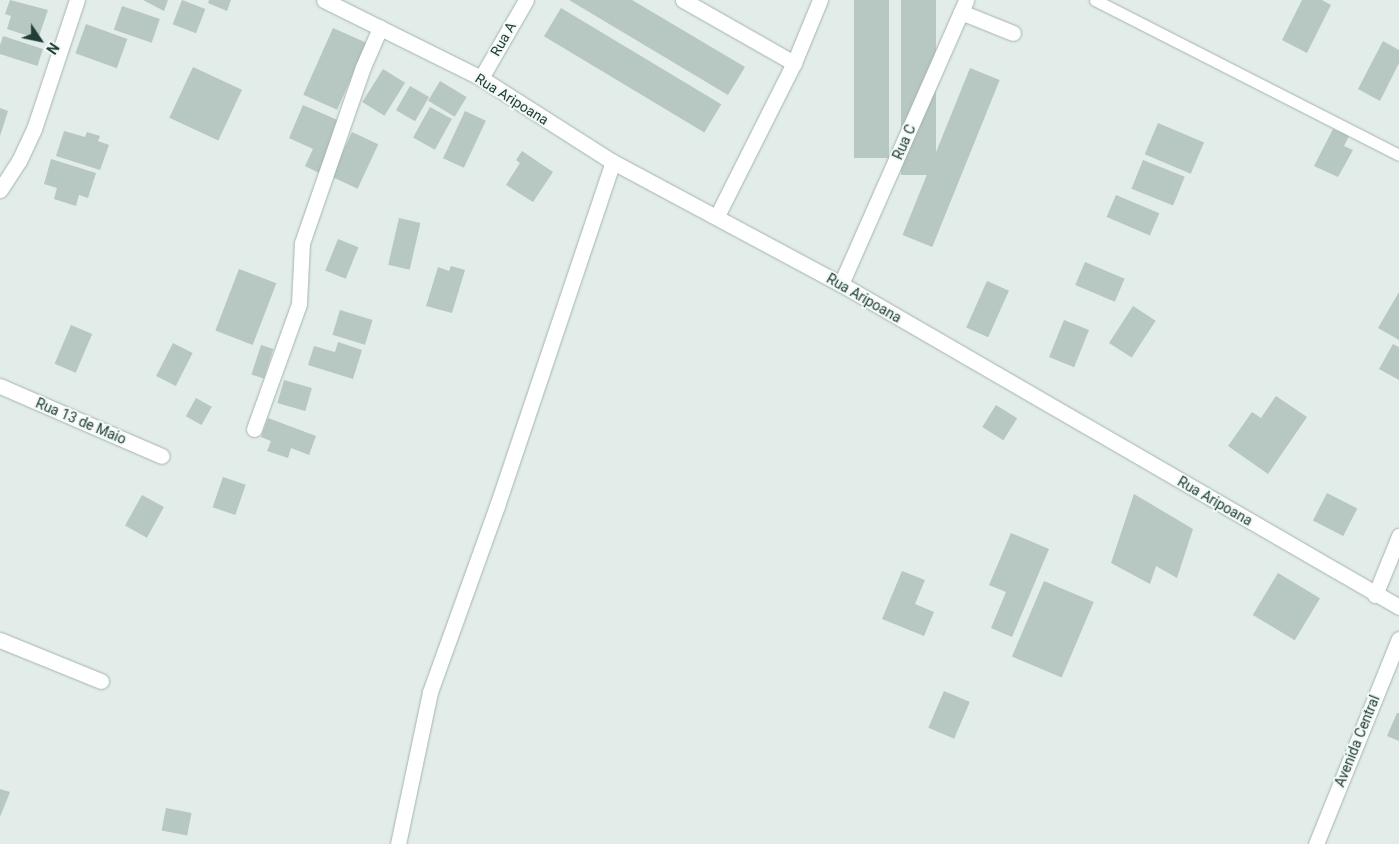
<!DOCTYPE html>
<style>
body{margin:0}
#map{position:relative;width:1399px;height:844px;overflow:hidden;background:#e2ece8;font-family:Roboto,sans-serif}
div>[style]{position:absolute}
.building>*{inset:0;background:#b7c7c1;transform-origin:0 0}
.roads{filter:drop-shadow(0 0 1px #a5b4af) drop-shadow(0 0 1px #a5b4af)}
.lane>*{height:11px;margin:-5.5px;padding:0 5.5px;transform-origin:5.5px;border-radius:5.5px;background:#fff}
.street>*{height:15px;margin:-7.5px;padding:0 7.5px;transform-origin:7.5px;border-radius:7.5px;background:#fff}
span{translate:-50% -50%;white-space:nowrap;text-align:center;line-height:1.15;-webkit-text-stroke:4px #f2f9f6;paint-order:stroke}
.street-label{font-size:14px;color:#223d37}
.north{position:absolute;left:15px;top:15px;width:50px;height:50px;-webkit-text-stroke:4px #f2f9f6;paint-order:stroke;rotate:124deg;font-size:14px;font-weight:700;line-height:20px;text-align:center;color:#223d37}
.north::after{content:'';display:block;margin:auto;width:18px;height:22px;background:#223d37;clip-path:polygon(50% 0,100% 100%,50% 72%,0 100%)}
</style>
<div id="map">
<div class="building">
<div style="clip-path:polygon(10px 0,48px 10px,38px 39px,7px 29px,11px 16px,5px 14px)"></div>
<div style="clip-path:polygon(143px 0,168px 0,164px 11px)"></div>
<div style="left:182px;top:0;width:25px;height:26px;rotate:21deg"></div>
<div style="clip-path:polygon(209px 0,231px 0,227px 11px,208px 3px)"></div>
<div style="clip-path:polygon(569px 0,632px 0,745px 67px,728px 95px)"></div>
<div style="left:854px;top:0;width:35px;height:158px"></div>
<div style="left:901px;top:0;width:35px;height:175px"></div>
<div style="clip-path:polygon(1302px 0,1322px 0,1331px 5px,1307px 53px,1282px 40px)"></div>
<div style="left:122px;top:6px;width:40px;height:25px;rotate:19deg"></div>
<div style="left:561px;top:8px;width:187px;height:33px;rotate:31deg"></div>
<div style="left:86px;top:24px;width:44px;height:31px;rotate:20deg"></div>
<div style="left:333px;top:28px;width:37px;height:73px;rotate:24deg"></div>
<div style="left:3px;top:36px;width:42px;height:18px;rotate:18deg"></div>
<div style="clip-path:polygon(1383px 41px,1399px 50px,1399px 63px,1380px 101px,1358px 89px)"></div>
<div style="left:193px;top:67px;width:54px;height:56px;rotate:25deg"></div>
<div style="left:970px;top:68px;width:32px;height:180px;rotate:22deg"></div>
<div style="left:383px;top:69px;width:26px;height:39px;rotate:32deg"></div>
<div style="left:440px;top:81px;width:31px;height:23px;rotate:31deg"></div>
<div style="left:410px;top:86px;width:22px;height:28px;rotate:30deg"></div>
<div style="clip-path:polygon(303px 105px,342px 122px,319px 173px,305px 166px,313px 149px,289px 138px)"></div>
<div style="left:430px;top:107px;width:25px;height:35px;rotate:29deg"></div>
<div style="clip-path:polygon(0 108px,8px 111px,0 136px)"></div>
<div style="left:465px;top:111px;width:23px;height:52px;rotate:25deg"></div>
<div style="left:1158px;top:123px;width:50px;height:34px;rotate:23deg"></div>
<div style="clip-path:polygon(1333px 129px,1349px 136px,1344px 146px,1353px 150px,1338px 177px,1314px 166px)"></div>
<div style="clip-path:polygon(64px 131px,85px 137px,87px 132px,100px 136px,98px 141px,109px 145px,100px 170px,56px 156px)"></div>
<div style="left:352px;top:132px;width:29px;height:49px;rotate:25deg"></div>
<div style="clip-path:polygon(522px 151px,553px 172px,533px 202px,506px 185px,520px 163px,516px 160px)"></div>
<div style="clip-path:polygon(51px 159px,96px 173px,88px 198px,79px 195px,76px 206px,54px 199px,57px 188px,44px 184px)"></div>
<div style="left:1143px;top:160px;width:45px;height:31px;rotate:22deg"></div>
<div style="left:1116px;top:195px;width:47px;height:24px;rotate:23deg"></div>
<div style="left:399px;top:218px;width:22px;height:48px;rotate:13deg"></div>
<div style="left:338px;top:239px;width:22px;height:34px;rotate:22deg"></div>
<div style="left:1085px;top:262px;width:43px;height:25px;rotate:23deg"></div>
<div style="clip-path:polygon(451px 266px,465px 270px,452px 313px,426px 306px,438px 267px,449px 271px)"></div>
<div style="left:239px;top:269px;width:40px;height:66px;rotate:21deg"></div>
<div style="left:987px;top:281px;width:24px;height:51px;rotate:24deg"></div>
<div style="clip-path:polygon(1399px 292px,1399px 340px,1378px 328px)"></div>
<div style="left:1133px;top:306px;width:27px;height:44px;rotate:33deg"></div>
<div style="left:340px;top:310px;width:34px;height:26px;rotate:17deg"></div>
<div style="left:1064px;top:320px;width:27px;height:40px;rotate:22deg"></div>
<div style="left:71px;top:325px;width:23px;height:42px;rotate:23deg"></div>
<div style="clip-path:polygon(338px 342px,362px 350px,353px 379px,308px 365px,314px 346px,335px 352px)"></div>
<div style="left:173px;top:343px;width:22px;height:37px;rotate:27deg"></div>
<div style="clip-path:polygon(1393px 344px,1399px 347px,1399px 380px,1379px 369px)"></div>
<div style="left:261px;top:345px;width:13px;height:31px;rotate:18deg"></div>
<div style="left:284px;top:380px;width:29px;height:24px;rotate:16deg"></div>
<div style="clip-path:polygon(1276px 396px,1307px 417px,1268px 474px,1228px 446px,1252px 412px,1261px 418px)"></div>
<div style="left:196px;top:398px;width:18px;height:21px;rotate:29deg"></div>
<div style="left:996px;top:405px;width:25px;height:26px;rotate:32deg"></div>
<div style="clip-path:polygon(268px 418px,316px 436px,309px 455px,291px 448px,288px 458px,267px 451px,271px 441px,261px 437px)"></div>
<div style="left:223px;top:477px;width:24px;height:32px;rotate:19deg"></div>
<div style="left:1327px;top:493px;width:34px;height:31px;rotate:27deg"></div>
<div style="clip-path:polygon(1134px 494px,1193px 529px,1177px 578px,1156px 566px,1150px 584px,1111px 563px)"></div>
<div style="left:142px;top:495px;width:25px;height:35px;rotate:29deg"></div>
<div style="clip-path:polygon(1011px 533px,1049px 549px,1012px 637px,991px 628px,1006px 592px,989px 585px)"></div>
<div style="clip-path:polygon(902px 571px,925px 580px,915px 604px,934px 612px,924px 636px,882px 619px)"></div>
<div style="left:1278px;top:573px;width:49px;height:49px;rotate:31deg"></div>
<div style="left:1044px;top:581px;width:54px;height:82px;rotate:23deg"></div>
<div style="left:944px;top:691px;width:28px;height:40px;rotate:23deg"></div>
<div style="clip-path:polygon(1397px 713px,1399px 713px,1399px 741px,1387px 736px)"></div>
<div style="clip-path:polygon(0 789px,10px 792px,0 817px)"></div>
<div style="left:166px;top:808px;width:26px;height:23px;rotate:11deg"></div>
</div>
<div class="roads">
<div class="lane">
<div style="left:1095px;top:0;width:341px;rotate:27deg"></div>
</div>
<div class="street">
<div style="left:324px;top:0;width:175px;rotate:26.4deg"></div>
<div style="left:481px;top:78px;width:156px;rotate:32.5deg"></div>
<div style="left:613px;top:162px;width:259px;rotate:28.2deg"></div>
<div style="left:841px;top:284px;width:645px;rotate:30.06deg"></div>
<div style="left:683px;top:0;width:128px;rotate:29.6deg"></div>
<div style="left:961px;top:12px;width:56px;rotate:22deg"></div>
<div style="left:481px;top:78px;width:90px;rotate:-60deg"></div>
<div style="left:0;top:190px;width:35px;rotate:-57deg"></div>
<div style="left:19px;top:161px;width:35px;rotate:-65deg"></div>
<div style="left:34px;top:129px;width:136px;rotate:-71.6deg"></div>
<div style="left:717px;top:216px;width:171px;rotate:-63.3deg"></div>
<div style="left:794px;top:63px;width:68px;rotate:-67.6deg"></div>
<div style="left:841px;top:284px;width:310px;rotate:-66.2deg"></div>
<div style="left:0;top:386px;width:176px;rotate:23.4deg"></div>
<div style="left:254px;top:429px;width:133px;rotate:-70.2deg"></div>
<div style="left:299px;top:304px;width:61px;rotate:-87.2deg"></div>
<div style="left:302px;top:243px;width:186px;rotate:-70.9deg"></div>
<div style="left:363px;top:67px;width:43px;rotate:-66.4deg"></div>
<div style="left:1375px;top:595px;width:64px;rotate:-67.9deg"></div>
<div style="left:0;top:640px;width:109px;rotate:22.1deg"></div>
<div style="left:398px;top:844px;width:155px;rotate:-78.1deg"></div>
<div style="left:430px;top:692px;width:198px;rotate:-70.2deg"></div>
<div style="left:497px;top:506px;width:363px;rotate:-71.4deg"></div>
<div style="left:1316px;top:844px;width:221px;rotate:-68deg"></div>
</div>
</div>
<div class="street-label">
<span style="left:503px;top:39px;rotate:-60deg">Rua A</span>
<span style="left:512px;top:99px;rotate:32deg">Rua Aripoana</span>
<span style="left:904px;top:142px;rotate:-66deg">Rua C</span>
<span style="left:864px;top:298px;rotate:30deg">Rua Aripoana</span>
<span style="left:81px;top:421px;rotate:23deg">Rua 13 de Maio</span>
<span style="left:1215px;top:501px;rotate:30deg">Rua Aripoana</span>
<span style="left:1357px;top:741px;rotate:-68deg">Avenida Central</span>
</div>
<div class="north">N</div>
</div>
